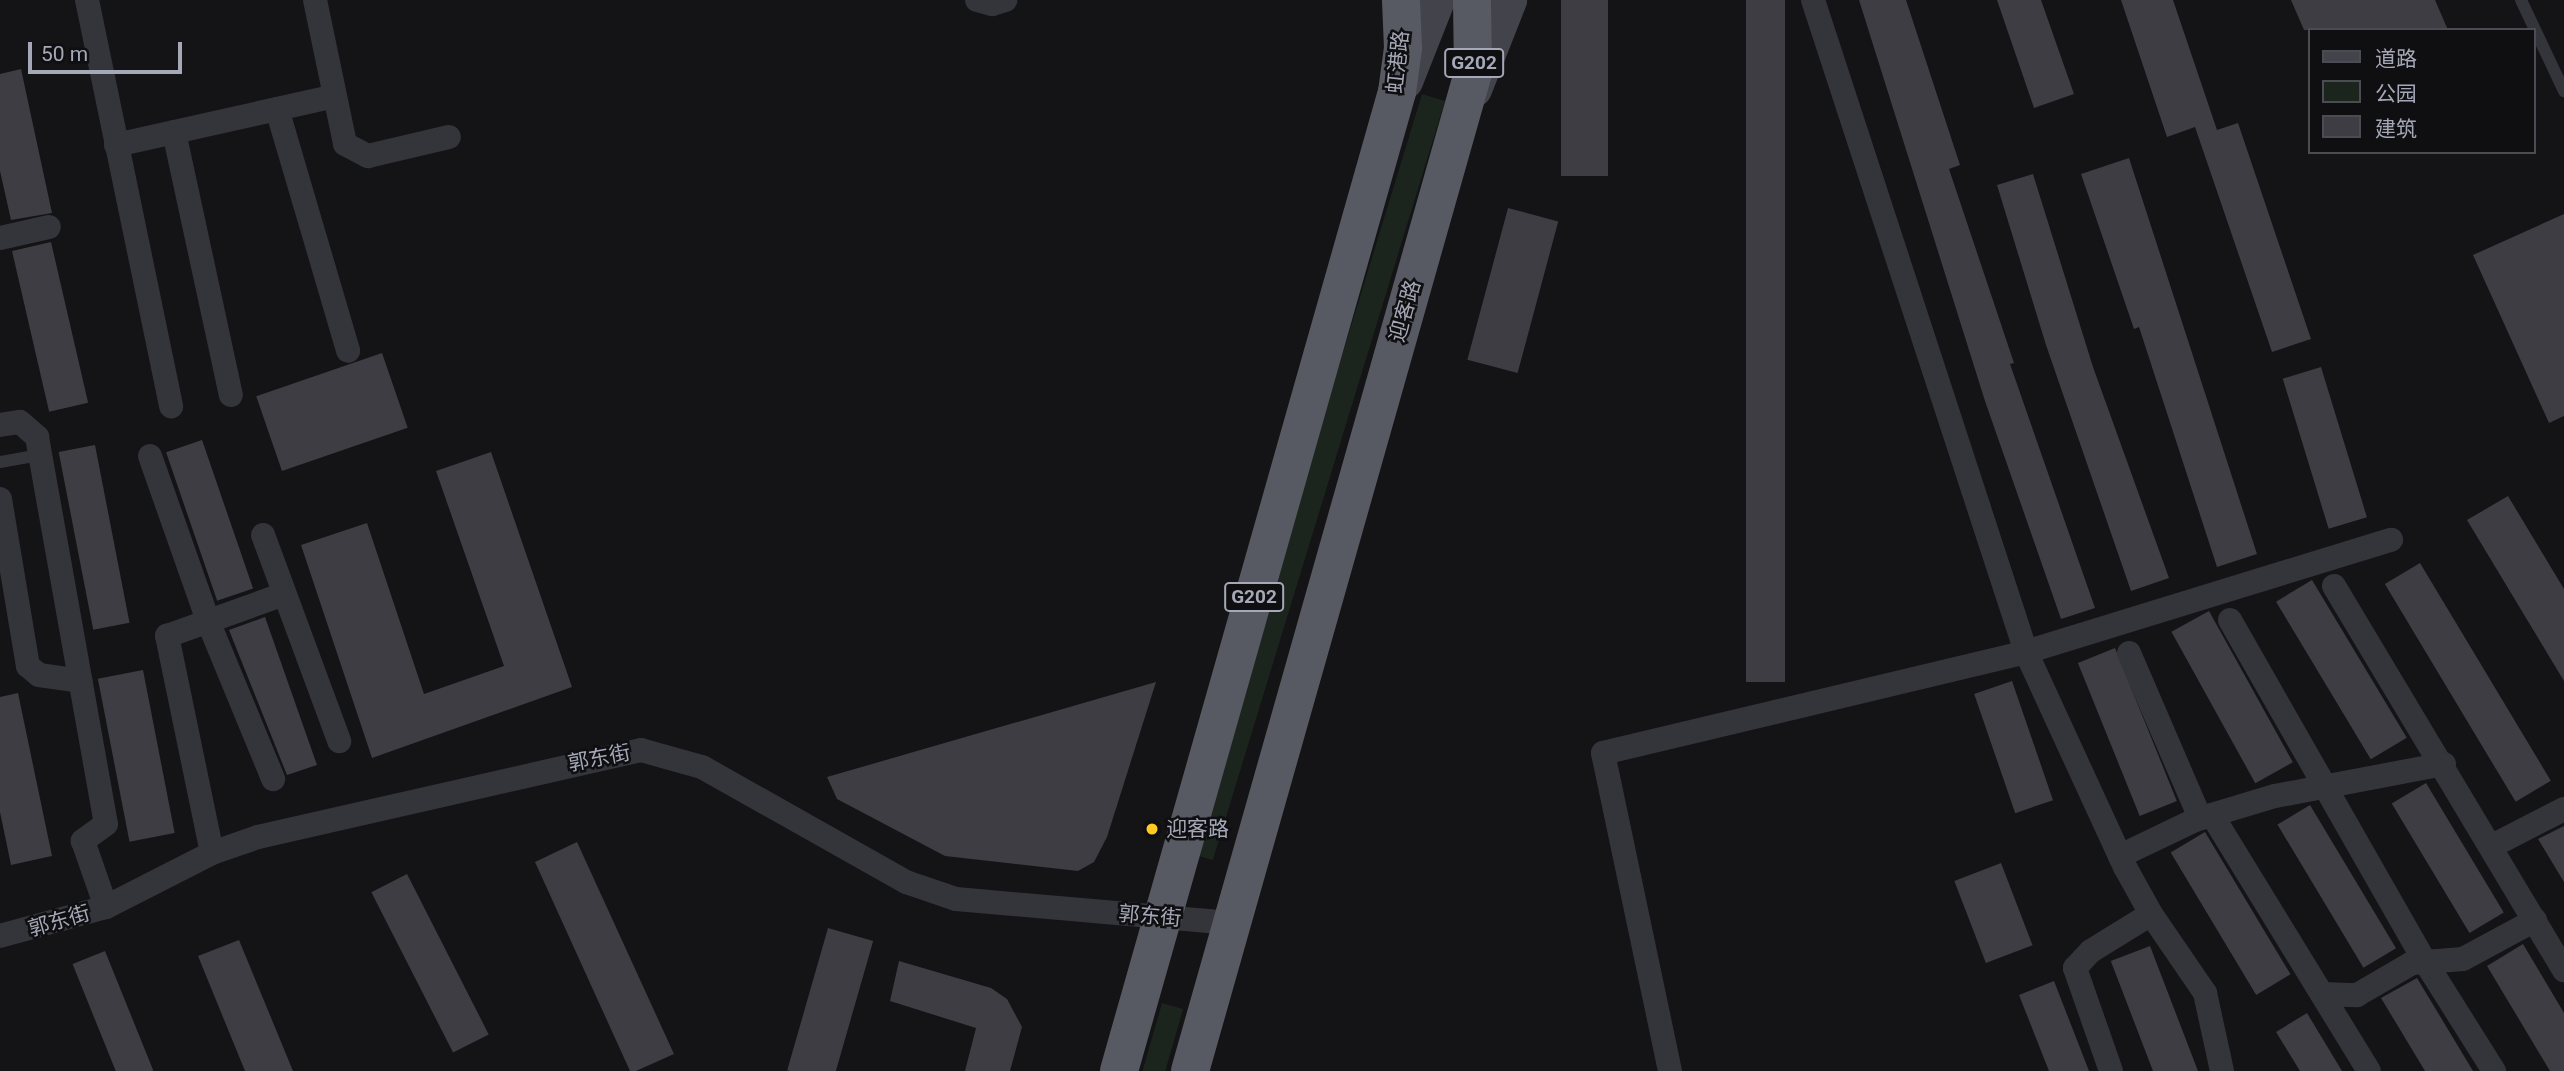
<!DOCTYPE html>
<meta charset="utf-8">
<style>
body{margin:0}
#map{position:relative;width:2564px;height:1071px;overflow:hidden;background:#141315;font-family:Roboto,"Noto Sans SC",sans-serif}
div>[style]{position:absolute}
.green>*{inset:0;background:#1b241d;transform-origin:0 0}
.building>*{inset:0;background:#3e3d43;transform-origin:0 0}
.service>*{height:12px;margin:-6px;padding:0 6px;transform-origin:6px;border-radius:6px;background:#34353b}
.minor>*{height:24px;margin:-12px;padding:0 12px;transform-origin:12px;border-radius:12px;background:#34353b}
.secondary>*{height:35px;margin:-17.5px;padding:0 17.5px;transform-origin:17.5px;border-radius:17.5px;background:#42434b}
.trunk>*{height:38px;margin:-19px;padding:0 19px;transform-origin:19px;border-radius:19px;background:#585a63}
.dots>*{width:19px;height:19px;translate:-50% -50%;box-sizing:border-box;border:4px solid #0f0e10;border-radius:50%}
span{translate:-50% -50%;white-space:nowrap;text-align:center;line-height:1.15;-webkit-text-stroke:5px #0f0e10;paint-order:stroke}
.shield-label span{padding:2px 5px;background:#0f0e10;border:2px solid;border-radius:5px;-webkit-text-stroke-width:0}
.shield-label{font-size:19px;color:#a4a8b7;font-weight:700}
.street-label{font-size:21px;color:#a4a8b7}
.poi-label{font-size:21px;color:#a4a8b7}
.left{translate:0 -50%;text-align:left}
.legend{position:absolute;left:2308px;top:28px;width:228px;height:126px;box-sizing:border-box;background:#0f0e10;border:2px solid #4b4c53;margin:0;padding:9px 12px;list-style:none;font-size:21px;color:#a4a8b7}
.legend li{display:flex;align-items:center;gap:14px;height:35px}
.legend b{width:35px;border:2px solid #4b4c53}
.scale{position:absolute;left:28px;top:42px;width:154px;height:32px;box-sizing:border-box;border:4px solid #a4a8b7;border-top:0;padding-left:9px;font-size:21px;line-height:24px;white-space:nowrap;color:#a4a8b7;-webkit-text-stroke:5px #0f0e10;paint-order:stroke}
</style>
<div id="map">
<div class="green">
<div style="left:1422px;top:94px;width:24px;height:794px;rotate:17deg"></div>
<div style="left:1162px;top:1003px;width:22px;height:71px;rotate:16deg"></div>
</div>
<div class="building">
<div style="left:1561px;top:0;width:47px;height:176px"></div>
<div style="left:1746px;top:0;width:39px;height:682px"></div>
<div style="clip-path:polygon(1859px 0,1906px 0,1960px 165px,1949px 169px,2014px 363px,2010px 364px,2095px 608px,2061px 619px,1985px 401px)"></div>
<div style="clip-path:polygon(1997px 0,2041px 0,2074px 94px,2034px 108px)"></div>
<div style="clip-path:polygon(2121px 0,2173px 0,2217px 130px,2238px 123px,2311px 339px,2272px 352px,2195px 127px,2167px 137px)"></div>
<div style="clip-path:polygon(2291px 0,2435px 0,2448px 30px,2304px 30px)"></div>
<div style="clip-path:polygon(21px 69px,52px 213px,11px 220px,0 171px,0 74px)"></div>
<div style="clip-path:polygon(2129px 158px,2257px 554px,2217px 567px,2139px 327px,2134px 329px,2081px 174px)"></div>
<div style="clip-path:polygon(2033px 174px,2093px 367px,2169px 578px,2131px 591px,2046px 345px,1997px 185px)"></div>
<div style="left:1508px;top:208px;width:52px;height:157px;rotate:15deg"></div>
<div style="clip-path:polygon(2564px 214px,2564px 416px,2549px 423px,2473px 255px)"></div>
<div style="left:51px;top:242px;width:165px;height:40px;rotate:77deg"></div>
<div style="left:382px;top:353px;width:79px;height:133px;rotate:71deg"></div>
<div style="left:2321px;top:367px;width:157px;height:40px;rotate:73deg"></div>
<div style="left:202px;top:440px;width:157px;height:38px;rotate:71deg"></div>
<div style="left:95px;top:445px;width:181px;height:37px;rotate:79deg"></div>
<div style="clip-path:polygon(491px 452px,572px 687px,372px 758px,301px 545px,367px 523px,424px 694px,504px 666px,436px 471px)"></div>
<div style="clip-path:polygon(2508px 496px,2564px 589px,2564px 681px,2467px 520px)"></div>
<div style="left:2420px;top:563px;width:254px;height:41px;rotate:59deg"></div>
<div style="left:2312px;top:580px;width:184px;height:42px;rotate:59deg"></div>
<div style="left:2209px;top:611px;width:173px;height:43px;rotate:61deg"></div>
<div style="clip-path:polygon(265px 617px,317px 765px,287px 775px,229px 630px)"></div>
<div style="left:2115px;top:648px;width:165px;height:40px;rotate:68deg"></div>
<div style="left:143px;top:670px;width:166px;height:46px;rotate:79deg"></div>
<div style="left:2012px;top:681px;width:126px;height:40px;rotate:71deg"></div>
<div style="clip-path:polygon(1156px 682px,1107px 837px,1094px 862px,1078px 871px,945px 856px,837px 799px,827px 777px)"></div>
<div style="clip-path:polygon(18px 693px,52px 856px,11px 865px,0 812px,0 697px)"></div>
<div style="left:2426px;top:783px;width:151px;height:40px;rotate:59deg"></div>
<div style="left:2310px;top:805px;width:167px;height:38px;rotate:59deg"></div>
<div style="clip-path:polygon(2564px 826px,2564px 882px,2538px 839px)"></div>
<div style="left:2205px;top:832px;width:166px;height:40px;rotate:59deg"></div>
<div style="clip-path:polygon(577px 842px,674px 1054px,636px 1071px,630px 1071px,535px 862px)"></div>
<div style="left:2001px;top:863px;width:88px;height:50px;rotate:69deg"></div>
<div style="left:407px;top:874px;width:180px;height:40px;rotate:63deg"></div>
<div style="left:828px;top:928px;width:47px;height:148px;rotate:16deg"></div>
<div style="clip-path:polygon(239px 940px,293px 1071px,245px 1071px,198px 956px)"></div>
<div style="clip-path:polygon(2523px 944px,2564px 1013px,2564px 1071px,2550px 1071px,2487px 966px)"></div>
<div style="left:2150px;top:946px;width:134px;height:42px;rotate:69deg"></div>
<div style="left:105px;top:951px;width:129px;height:35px;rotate:68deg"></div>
<div style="clip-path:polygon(899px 961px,991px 988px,1007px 999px,1022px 1027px,1010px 1071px,965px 1071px,976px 1028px,890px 1001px)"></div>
<div style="clip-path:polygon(2417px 978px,2473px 1071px,2425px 1071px,2381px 998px)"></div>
<div style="clip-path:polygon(2054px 981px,2089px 1071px,2049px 1071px,2019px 995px)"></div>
<div style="clip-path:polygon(2307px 1013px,2342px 1071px,2300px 1071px,2276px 1032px)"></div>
</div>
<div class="service">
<div style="left:2521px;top:0;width:101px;rotate:64.7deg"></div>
<div style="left:0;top:462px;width:41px;rotate:-9.9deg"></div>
</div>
<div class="minor">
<div style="left:87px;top:0;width:415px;rotate:78.3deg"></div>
<div style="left:315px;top:0;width:147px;rotate:78.2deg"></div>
<div style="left:345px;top:144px;width:26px;rotate:28deg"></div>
<div style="left:368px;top:156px;width:83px;rotate:-13.2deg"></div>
<div style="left:977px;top:0;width:16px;rotate:15deg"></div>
<div style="left:992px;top:4px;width:14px;rotate:-17deg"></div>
<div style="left:1813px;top:0;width:686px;rotate:71.91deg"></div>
<div style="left:2026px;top:652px;width:237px;rotate:65.3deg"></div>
<div style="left:2125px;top:867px;width:54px;rotate:61deg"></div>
<div style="left:2151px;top:914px;width:96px;rotate:55.6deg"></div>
<div style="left:2205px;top:993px;width:80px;rotate:77.7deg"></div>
<div style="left:277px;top:109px;width:252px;rotate:73.6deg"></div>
<div style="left:174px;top:132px;width:269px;rotate:77.8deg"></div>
<div style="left:116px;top:145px;width:224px;rotate:-12.6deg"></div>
<div style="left:0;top:238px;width:50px;rotate:-12.7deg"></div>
<div style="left:0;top:425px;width:20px;rotate:-9deg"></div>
<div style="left:20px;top:422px;width:23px;rotate:41deg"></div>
<div style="left:37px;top:437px;width:393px;rotate:79.9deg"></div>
<div style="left:106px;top:824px;width:29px;rotate:144deg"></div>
<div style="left:83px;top:841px;width:70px;rotate:70.8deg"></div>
<div style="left:150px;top:456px;width:175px;rotate:70.6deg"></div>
<div style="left:208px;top:621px;width:171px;rotate:67.6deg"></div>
<div style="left:0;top:499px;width:169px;rotate:80.5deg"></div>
<div style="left:28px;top:666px;width:14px;rotate:39deg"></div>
<div style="left:39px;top:675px;width:42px;rotate:8.1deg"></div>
<div style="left:263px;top:535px;width:220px;rotate:69.7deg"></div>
<div style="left:2334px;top:586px;width:448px;rotate:59.1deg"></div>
<div style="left:2230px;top:620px;width:395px;rotate:60.3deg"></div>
<div style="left:2426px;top:963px;width:128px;rotate:57.8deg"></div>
<div style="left:2129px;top:653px;width:180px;rotate:66.7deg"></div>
<div style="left:2212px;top:815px;width:300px;rotate:58.5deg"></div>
<div style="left:2492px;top:846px;width:81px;rotate:-27.2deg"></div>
<div style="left:212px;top:853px;width:222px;rotate:-101.7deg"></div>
<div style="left:167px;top:636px;width:124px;rotate:-19.7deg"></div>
<div style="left:2120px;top:856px;width:83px;rotate:-25.6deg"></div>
<div style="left:2195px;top:820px;width:84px;rotate:-16.7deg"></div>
<div style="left:2275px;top:796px;width:172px;rotate:-10.7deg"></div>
<div style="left:0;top:936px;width:110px;rotate:-15.3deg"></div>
<div style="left:106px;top:907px;width:119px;rotate:-27deg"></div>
<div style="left:212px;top:853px;width:49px;rotate:-19.2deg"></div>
<div style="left:258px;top:837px;width:393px;rotate:-12.8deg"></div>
<div style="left:641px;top:750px;width:63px;rotate:15.6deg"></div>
<div style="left:702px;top:767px;width:234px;rotate:29.4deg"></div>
<div style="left:906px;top:882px;width:53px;rotate:18.8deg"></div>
<div style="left:956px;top:899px;width:276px;rotate:5deg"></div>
<div style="left:2323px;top:994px;width:34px;rotate:2deg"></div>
<div style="left:2357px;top:995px;width:64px;rotate:-30.2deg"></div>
<div style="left:2412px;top:963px;width:51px;rotate:-4.5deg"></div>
<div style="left:2463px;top:959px;width:82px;rotate:-28.4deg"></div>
<div style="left:1670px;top:1071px;width:325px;rotate:-101.9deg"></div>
<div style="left:1603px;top:753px;width:435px;rotate:-13.4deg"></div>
<div style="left:2026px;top:652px;width:382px;rotate:-17.1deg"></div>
<div style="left:2111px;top:1071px;width:109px;rotate:-109.3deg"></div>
<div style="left:2075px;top:968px;width:23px;rotate:-47deg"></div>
<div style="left:2091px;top:951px;width:70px;rotate:-31.7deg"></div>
</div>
<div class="secondary">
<div style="left:1405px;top:81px;width:87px;rotate:-68.4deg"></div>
<div style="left:1474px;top:89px;width:96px;rotate:-68.5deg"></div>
</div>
<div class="trunk">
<div style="left:1119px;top:1071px;width:1018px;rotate:-74.15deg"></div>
<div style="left:1397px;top:92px;width:44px;rotate:-82.2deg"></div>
<div style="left:1403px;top:48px;width:48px;rotate:-92.4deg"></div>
<div style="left:1190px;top:1071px;width:1037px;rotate:-74.17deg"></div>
<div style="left:1473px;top:73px;width:73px;rotate:-90.8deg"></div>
</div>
<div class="dots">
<div style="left:1152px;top:829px;background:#feca22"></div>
</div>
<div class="shield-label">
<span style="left:1474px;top:63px">G202</span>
<span style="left:1254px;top:597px">G202</span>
</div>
<div class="street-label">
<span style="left:1398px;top:62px;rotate:-84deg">虹港路</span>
<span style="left:1405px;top:311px;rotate:-74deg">迎客路</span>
<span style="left:599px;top:758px;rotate:-11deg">郭东街</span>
<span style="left:1150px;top:916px;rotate:5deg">郭东街</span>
<span style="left:59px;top:921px;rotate:-16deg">郭东街</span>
</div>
<div class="poi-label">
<span class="left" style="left:1166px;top:829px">迎客路</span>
</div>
<ul class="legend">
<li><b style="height:9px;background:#42434b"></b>道路</li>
<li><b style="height:19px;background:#1b241d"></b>公园</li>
<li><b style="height:19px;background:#3e3d43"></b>建筑</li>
</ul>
<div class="scale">50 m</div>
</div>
